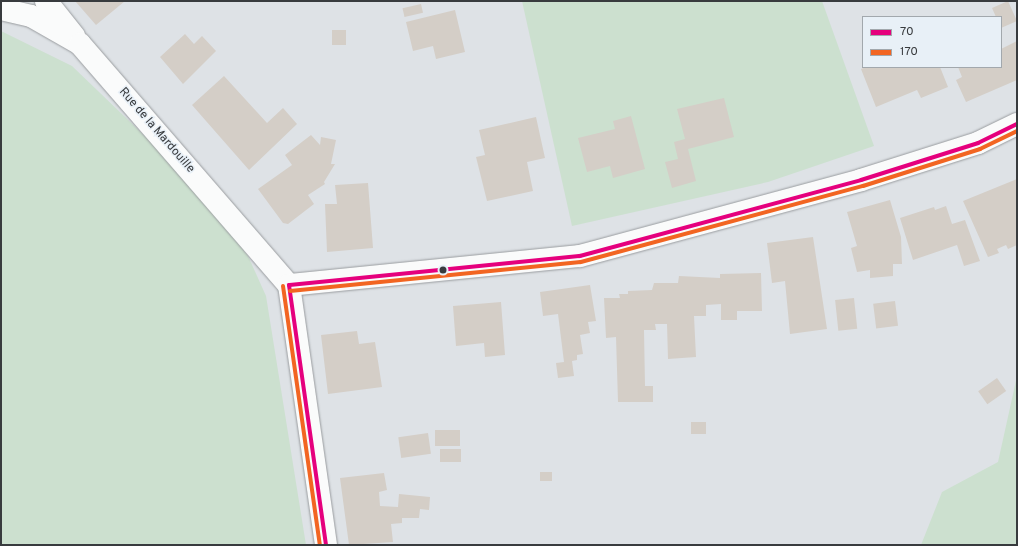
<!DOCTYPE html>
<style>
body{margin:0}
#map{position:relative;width:1018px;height:546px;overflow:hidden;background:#dee2e6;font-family:Overpass,sans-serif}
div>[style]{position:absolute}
.green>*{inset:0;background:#cce0cf}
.building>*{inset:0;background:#d4cec7;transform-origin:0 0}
.roads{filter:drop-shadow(0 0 1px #999c9f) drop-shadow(0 0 1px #999c9f)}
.street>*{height:22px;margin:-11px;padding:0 11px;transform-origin:11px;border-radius:11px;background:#fafbfb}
.bus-1>*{height:4px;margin:-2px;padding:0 2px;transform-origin:2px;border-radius:2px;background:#e5007d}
.bus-2>*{height:4px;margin:-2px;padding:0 2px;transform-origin:2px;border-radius:2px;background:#f26522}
.dots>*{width:11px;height:11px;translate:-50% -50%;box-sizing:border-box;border:2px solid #e8f0f7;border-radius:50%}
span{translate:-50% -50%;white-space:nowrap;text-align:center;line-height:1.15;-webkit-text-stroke:3px #e8f0f7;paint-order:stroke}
.street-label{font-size:12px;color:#383b3e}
.frame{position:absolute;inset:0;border:2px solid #383b3e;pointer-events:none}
.legend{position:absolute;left:862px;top:16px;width:140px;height:52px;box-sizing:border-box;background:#e8f0f7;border:1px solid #a2a8ad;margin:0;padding:5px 7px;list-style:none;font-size:12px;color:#383b3e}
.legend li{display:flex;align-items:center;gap:8px;height:20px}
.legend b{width:20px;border:1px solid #a2a8ad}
</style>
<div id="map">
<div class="green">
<div style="clip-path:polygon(522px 1px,822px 1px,874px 146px,768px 182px,572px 226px)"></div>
<div style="clip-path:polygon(1px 31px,72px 66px,150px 141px,216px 212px,248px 256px,266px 296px,306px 545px,1px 545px)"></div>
<div style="clip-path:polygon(1017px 376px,1017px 545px,921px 545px,942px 492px,998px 462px)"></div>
</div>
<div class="building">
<div style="clip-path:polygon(75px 1px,125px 1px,96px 25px)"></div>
<div style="clip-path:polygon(1008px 1px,1017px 21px,1001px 28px,1001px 17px,996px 17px,992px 8px)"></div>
<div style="left:421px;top:4px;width:9px;height:19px;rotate:77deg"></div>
<div style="clip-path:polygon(455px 10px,465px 52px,436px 59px,433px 46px,413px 51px,406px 22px)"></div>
<div style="left:346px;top:30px;width:15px;height:14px;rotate:90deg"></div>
<div style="clip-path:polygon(185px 34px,194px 44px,202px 36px,216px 51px,183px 84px,160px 57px)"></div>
<div style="clip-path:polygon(1017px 41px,1017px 80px,966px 102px,956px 80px,962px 77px,958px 67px,1001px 67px,1001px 49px)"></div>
<div style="clip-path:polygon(866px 67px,940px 67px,948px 87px,921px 98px,917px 90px,876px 107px,861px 69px)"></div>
<div style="clip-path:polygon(224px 76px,267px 123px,283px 108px,297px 124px,249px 170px,192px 105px)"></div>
<div style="clip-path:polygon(724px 98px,734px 137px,688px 149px,696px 181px,672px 188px,665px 162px,678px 159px,674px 142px,685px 139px,677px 109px)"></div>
<div style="clip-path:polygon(631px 116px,645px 169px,613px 178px,610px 166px,587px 172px,578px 138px,615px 129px,613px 121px)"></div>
<div style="clip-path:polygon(536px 117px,545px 158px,527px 162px,533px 191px,487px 201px,476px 157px,485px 155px,479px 130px)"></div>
<div style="clip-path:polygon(311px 135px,320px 145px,321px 137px,336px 140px,331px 164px,335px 164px,324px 182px,325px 184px,308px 195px,314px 204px,288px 224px,283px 223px,258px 189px,292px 165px,285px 155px)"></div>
<div style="clip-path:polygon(1017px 179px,1017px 245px,1008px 249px,1006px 245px,997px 249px,999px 253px,988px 257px,963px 201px)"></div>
<div style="clip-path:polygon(368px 183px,373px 248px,327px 252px,325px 204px,337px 204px,335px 185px)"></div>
<div style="clip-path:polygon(890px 200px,901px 237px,902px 264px,893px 264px,893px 276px,870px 278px,870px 270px,857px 272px,851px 248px,857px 246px,847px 212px)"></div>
<div style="clip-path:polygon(946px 206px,952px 224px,965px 220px,980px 261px,964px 266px,957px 245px,913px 260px,900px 218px,934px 207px,935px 210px)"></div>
<div style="clip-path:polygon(813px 237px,827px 329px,790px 334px,785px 281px,772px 283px,767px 243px)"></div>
<div style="clip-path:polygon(761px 273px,762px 311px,737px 311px,737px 320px,721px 320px,721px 304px,706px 305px,706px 316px,694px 316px,696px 357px,668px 359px,667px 324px,655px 324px,656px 330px,644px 330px,645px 386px,653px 386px,653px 402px,618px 402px,616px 337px,606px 338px,604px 298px,620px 298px,619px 294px,628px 294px,628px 291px,652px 290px,654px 283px,678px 283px,679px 276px,720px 278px,720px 274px)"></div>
<div style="clip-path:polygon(590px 285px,596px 321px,588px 322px,590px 333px,580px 335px,583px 354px,577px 355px,577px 360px,572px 361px,574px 376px,558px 378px,556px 363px,564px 362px,558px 314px,543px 316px,540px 292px)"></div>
<div style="left:854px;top:298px;width:31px;height:19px;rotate:84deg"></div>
<div style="left:895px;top:301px;width:25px;height:22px;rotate:83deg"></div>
<div style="clip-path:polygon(501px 302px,505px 355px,485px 357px,484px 343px,456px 346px,453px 306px)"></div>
<div style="clip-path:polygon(357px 331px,359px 344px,375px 342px,382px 387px,328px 394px,321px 335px)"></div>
<div style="left:997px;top:378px;width:16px;height:23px;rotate:55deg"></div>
<div style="left:691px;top:422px;width:15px;height:12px"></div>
<div style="left:435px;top:430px;width:25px;height:16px"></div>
<div style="left:428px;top:433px;width:21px;height:30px;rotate:82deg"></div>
<div style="left:461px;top:449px;width:13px;height:21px;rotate:90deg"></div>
<div style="left:540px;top:472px;width:12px;height:9px"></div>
<div style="clip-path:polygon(384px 473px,387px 490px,379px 492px,380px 506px,398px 507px,399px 494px,430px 497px,429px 510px,420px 509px,419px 518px,402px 518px,402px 523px,391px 524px,393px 542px,349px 545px,340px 478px)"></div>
</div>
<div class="roads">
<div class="street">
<div style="left:46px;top:1px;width:45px;rotate:51.3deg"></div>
<div style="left:1px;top:9px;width:31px;rotate:13deg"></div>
<div style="left:31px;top:16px;width:56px;rotate:29.7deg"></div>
<div style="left:80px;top:44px;width:319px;rotate:49.1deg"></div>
<div style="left:289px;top:285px;width:292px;rotate:-5.7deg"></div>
<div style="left:580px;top:256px;width:291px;rotate:-15.1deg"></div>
<div style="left:861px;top:180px;width:123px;rotate:-17.5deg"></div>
<div style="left:978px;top:143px;width:43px;rotate:-26deg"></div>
<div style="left:289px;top:285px;width:263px;rotate:81.9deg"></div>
</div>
</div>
<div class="bus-1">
<div style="left:289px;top:285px;width:292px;rotate:-5.7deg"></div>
<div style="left:580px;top:256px;width:291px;rotate:-15.1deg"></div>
<div style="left:861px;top:180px;width:123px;rotate:-17.5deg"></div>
<div style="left:978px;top:143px;width:43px;rotate:-26deg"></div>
<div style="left:289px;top:285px;width:263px;rotate:81.9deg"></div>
</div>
<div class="bus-2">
<div style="left:283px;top:286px;width:262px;rotate:81.9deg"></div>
<div style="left:290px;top:291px;width:292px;rotate:-5.7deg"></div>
<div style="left:581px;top:262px;width:292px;rotate:-15.1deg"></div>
<div style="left:863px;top:186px;width:123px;rotate:-17.5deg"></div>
<div style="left:980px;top:149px;width:41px;rotate:-25.9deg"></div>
</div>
<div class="dots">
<div style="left:443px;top:270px;background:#383b3e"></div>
</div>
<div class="street-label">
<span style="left:156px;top:131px;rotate:49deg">Rue de la Mardouille</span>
</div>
<div class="frame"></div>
<ul class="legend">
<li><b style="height:5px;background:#e5007d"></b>70</li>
<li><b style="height:5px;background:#f26522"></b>170</li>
</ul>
</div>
